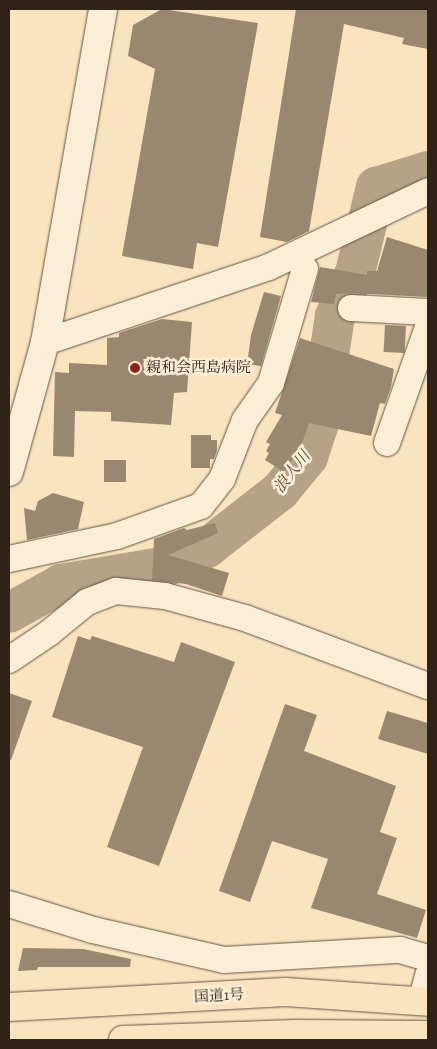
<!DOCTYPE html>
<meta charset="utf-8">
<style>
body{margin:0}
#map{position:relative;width:437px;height:1049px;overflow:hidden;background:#fae4c0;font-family:Alegreya,"Noto Serif JP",serif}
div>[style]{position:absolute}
.river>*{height:40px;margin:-20px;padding:0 20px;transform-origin:20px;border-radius:20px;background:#b5a287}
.building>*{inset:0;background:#99876f;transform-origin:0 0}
.roads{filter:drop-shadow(0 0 1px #625342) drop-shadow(0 0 1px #625342)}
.street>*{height:26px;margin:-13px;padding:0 13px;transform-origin:13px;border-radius:13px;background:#fcedd6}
.secondary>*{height:28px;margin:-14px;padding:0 14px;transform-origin:14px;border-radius:14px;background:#fcedd6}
.highway>*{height:28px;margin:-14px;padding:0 14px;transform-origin:14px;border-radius:14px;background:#fae4c0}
.dots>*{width:14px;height:14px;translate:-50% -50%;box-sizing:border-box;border:2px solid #fcedd6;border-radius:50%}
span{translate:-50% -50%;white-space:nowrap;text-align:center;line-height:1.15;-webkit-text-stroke:5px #fcedd6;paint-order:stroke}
.poi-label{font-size:15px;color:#2f2318}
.left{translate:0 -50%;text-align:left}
.street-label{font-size:15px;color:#2f2318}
.water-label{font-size:16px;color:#5e4f3f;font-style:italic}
.frame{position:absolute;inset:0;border:10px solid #2f2318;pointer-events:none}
</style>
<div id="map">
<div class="river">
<div style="left:9px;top:613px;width:60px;rotate:-29.1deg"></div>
<div style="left:61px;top:584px;width:108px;rotate:-9.6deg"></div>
<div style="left:167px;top:566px;width:44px;rotate:-24.2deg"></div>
<div style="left:207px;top:548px;width:93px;rotate:-38deg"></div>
<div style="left:280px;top:491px;width:44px;rotate:-50.5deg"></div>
<div style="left:308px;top:457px;width:32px;rotate:-72deg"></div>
<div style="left:318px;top:427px;width:112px;rotate:-81.3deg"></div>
<div style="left:335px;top:316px;width:47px;rotate:-65.1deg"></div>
<div style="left:355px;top:273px;width:89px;rotate:-76.3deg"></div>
<div style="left:376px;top:187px;width:54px;rotate:-17.1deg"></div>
</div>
<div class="building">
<div style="clip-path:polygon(162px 9px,258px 23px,218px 247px,197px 243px,193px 269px,122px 256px,155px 69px,128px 56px,133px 25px)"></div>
<div style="clip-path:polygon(296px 9px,428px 9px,428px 49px,402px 44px,404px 38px,344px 24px,309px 231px,287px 242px,260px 237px)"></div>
<div style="clip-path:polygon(387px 237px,428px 250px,428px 297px,352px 293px,336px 294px,334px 304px,311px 302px,320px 267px,367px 275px,367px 271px,377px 271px)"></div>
<div style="clip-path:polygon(264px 292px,281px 296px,261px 366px,247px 364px,251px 335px)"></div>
<div style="clip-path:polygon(162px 319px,192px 322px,187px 392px,174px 393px,171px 425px,111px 421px,111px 412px,75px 411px,74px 457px,53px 456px,55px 372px,69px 373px,69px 363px,107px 365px,107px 338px,119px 337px,119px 333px)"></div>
<div style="left:385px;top:325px;width:21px;height:27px;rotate:3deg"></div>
<div style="clip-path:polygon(300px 338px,394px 369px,391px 387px,385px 404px,380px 403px,371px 436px,309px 423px,301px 446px,284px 472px,265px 460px,269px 453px,266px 451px,270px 444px,266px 442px,282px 415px,275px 413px)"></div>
<div style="clip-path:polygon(191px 435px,211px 435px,211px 440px,217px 440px,217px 450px,214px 459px,210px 459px,210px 468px,191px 468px)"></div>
<div style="left:126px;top:460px;width:22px;height:22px;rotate:90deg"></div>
<div style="clip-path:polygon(53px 493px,84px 502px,78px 529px,27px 540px,24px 508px,35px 511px,38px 501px)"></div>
<div style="clip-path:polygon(215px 523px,218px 533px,168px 555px,229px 573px,222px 596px,186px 584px,152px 580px,154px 539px,184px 528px,187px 530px)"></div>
<div style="clip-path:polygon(78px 636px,90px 640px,92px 636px,174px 662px,181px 642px,235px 662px,159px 866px,107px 847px,143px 747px,52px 717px)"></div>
<div style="clip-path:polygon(9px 693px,32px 701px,11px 760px,9px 759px)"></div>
<div style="clip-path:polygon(285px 704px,317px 715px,304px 751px,396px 786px,380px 832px,397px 838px,377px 894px,426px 910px,417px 938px,311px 908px,328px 859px,272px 841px,250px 902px,219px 891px)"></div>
<div style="clip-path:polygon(387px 711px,428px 723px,428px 754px,378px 739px)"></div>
<div style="clip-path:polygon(23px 948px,83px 949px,131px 959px,130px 967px,38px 967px,37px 970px,18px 971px)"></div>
</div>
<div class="roads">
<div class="street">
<div style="left:351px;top:308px;width:77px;rotate:3deg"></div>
<div style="left:45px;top:342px;width:236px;rotate:-18.5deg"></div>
<div style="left:269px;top:267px;width:176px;rotate:-25.5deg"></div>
<div style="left:387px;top:443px;width:123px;rotate:-70.5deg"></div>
<div style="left:9px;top:559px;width:110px;rotate:-12deg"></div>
<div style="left:117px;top:536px;width:89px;rotate:-19.7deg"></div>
<div style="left:201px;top:506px;width:34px;rotate:-52deg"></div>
<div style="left:222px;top:479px;width:63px;rotate:-68.7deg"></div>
<div style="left:245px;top:420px;width:45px;rotate:-54.9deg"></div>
<div style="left:271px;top:383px;width:119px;rotate:-73.4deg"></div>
<div style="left:9px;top:660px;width:48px;rotate:-34deg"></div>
<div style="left:49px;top:633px;width:49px;rotate:-39.2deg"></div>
<div style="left:87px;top:602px;width:31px;rotate:-21deg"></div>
<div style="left:116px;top:591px;width:49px;rotate:5.8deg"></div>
<div style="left:165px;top:596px;width:83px;rotate:15.4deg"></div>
<div style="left:245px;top:618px;width:195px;rotate:20.4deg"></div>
<div style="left:9px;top:904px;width:88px;rotate:17.2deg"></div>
<div style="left:93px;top:930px;width:134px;rotate:12.9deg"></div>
<div style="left:224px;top:960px;width:176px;rotate:-3.3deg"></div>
<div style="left:400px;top:950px;width:29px;rotate:16deg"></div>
<div style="left:421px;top:1002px;width:28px;rotate:-75deg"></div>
</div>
<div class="secondary">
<div style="left:9px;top:472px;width:135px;rotate:-74.5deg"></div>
<div style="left:45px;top:342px;width:338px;rotate:-80.1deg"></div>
</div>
<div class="highway">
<div style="left:9px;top:1007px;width:277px;rotate:-3.1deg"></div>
<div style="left:286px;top:992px;width:142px;rotate:4deg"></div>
<div style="left:123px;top:1040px;width:172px;rotate:-2deg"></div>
<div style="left:295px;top:1034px;width:133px;rotate:0.4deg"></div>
</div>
</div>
<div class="dots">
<div style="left:135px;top:368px;background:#8f2418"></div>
</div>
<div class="poi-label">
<span class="left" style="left:146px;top:368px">親和会西島病院</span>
</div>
<div class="street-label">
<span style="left:219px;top:996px;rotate:-3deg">国道1号</span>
</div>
<div class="water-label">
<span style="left:292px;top:472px;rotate:-52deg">浪人川</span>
</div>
<div class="frame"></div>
</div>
